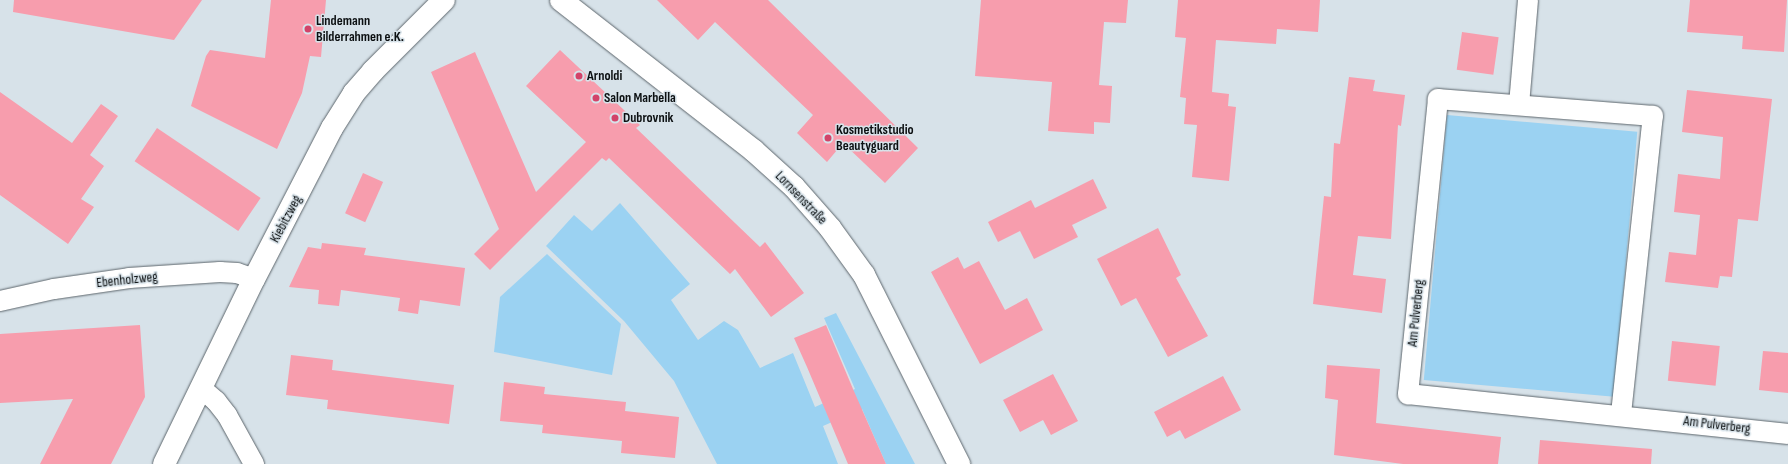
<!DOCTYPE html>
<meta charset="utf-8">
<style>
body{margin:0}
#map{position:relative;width:1788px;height:464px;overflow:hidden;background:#d7e2e9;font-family:"Sofia Sans Condensed",sans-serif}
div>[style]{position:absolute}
.green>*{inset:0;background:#9bd2f2;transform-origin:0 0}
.building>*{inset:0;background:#f79dad;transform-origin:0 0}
.roads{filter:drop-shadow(0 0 1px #5d666c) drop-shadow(0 0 1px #5d666c)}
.minor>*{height:20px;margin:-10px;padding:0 10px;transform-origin:10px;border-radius:10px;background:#fff}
.tertiary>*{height:22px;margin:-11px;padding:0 11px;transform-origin:11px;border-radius:11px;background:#fff}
.dots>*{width:11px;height:11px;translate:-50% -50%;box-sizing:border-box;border:2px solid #d7e2e9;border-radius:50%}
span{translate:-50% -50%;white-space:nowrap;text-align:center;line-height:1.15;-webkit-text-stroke:3px #d7e2e9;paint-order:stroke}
.poi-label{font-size:14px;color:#0c1012;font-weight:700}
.left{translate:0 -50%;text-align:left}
.street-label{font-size:14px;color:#0c1012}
</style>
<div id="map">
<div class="green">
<div style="left:1447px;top:115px;width:191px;height:266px;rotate:5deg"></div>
<div style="clip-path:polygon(620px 203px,690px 284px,671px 300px,698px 340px,724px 321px,738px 330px,760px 368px,793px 353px,815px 407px,855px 389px,824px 318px,836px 313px,915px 464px,886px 464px,862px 409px,823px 426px,838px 464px,717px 464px,674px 381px,624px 321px,546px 246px,574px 215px,592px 231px)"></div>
<div style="clip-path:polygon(547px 254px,621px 324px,612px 375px,494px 352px,500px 297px)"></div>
</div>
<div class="building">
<div style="clip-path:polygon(14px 0,202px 0,174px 40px,13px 12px)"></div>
<div style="clip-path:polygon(271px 0,326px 0,321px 57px,310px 56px,302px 93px,277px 149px,191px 106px,206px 56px,210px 50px,265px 58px)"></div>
<div style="clip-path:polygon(657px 0,768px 0,918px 148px,885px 183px,843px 143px,827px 162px,797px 133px,813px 115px,715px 22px,698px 40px)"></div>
<div style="clip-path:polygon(981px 0,1128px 0,1126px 23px,1104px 22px,1099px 85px,1112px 86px,1110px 123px,1094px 122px,1094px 134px,1048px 131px,1052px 82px,975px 76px)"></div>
<div style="clip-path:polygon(1178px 0,1320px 0,1318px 32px,1277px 29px,1276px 44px,1216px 40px,1212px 92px,1229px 94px,1228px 106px,1236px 107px,1229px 181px,1192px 177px,1197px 125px,1184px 124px,1186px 98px,1180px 97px,1186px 38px,1175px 37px)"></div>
<div style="clip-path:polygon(1690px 0,1787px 0,1784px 52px,1742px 49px,1743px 36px,1687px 32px)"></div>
<div style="left:1462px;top:32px;width:37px;height:38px;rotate:8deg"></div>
<div style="clip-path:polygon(560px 50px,640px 125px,636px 128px,760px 247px,765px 242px,804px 293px,771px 317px,735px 269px,730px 274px,609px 158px,606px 161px,602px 158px,490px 270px,474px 254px,499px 229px,431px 72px,475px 52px,536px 192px,586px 142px,526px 86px)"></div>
<div style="clip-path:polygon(1349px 77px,1375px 80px,1373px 91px,1405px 95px,1401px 126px,1398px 125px,1391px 239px,1358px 236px,1353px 275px,1386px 279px,1382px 313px,1313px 304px,1324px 196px,1331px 197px,1334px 143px,1340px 144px)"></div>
<div style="clip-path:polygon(1687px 90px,1772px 99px,1758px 221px,1738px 219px,1732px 277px,1720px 276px,1718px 288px,1665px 282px,1669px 252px,1696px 255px,1700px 215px,1674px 212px,1678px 174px,1720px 179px,1723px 137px,1682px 132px)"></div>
<div style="clip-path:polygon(0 92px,72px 143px,101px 104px,118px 116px,90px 155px,104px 166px,81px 199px,94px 207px,68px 244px,0 195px)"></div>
<div style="left:157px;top:128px;width:125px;height:40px;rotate:34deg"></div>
<div style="left:363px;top:173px;width:22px;height:44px;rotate:24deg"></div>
<div style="clip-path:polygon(1093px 179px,1107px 208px,1072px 225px,1078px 237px,1034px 259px,1020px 231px,998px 242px,988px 222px,1031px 200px,1035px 208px)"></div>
<div style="clip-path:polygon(1158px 228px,1181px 275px,1176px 278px,1208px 336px,1168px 357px,1136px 298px,1121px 306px,1097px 259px)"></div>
<div style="clip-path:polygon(322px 243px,366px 248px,364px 255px,465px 268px,460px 306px,420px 300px,418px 314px,398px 311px,400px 298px,341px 290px,339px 306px,318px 304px,319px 290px,289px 287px,308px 247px,321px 249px)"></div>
<div style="clip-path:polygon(958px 257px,964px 269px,979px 261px,1005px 310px,1027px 298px,1043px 330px,980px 364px,931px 272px)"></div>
<div style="clip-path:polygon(140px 325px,145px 397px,111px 464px,40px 464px,73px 399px,0 403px,0 334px)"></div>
<div style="clip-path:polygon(826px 325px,853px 389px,886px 464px,848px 464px,807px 367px,794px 338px)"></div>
<div style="left:1672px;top:341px;width:48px;height:40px;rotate:6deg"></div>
<div style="clip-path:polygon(1763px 351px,1788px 353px,1788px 393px,1759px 390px)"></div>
<div style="clip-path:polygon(291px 355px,333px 360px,332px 370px,454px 385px,449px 424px,327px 409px,328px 400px,286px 395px)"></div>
<div style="clip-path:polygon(1327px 365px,1380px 369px,1376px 423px,1501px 437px,1498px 464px,1403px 464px,1334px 455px,1338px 400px,1325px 398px)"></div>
<div style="clip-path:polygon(1053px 374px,1078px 421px,1051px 435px,1043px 420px,1020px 432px,1003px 400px)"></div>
<div style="clip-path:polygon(1223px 376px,1241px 410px,1185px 439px,1180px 430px,1167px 437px,1154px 412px)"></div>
<div style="clip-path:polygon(504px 382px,545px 387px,544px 394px,626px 402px,625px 411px,679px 417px,675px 458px,621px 453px,622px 441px,542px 433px,543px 425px,500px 421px)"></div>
<div style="clip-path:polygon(1540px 440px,1652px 449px,1651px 464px,1538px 464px)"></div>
</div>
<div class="roads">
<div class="minor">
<div style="left:1519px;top:105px;width:105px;rotate:-85.1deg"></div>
<div style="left:0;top:301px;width:55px;rotate:-12.5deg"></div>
<div style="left:54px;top:289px;width:76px;rotate:-8.3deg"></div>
<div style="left:129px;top:278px;width:91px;rotate:-3.8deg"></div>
<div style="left:220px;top:272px;width:17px;rotate:3deg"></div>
<div style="left:237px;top:273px;width:18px;rotate:19deg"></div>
<div style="left:201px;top:388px;width:20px;rotate:41deg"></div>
<div style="left:216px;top:401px;width:18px;rotate:52deg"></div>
<div style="left:227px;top:415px;width:56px;rotate:61.1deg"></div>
<div style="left:1621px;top:414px;width:300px;rotate:-83.9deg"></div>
<div style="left:1653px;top:116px;width:216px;rotate:-175.5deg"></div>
<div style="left:1438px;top:99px;width:297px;rotate:95.8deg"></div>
<div style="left:1408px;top:394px;width:382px;rotate:6deg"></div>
</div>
<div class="tertiary">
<div style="left:561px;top:0;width:244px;rotate:38deg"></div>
<div style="left:753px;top:150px;width:55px;rotate:42.1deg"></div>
<div style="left:794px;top:187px;width:55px;rotate:48.7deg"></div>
<div style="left:830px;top:228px;width:58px;rotate:54.1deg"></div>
<div style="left:864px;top:275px;width:212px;rotate:63.3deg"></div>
<div style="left:164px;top:464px;width:206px;rotate:-64.1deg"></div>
<div style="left:254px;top:279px;width:170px;rotate:-62.7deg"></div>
<div style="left:332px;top:128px;width:41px;rotate:-57.8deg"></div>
<div style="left:354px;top:93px;width:29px;rotate:-49deg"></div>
<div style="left:373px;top:71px;width:100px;rotate:-45deg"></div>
</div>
</div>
<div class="dots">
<div style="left:308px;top:29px;background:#d24369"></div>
<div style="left:579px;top:76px;background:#d24369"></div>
<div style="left:596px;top:98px;background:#d24369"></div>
<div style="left:615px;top:118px;background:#d24369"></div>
<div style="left:828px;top:138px;background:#d24369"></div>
</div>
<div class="poi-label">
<span class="left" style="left:316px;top:29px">Lindemann<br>Bilderrahmen e.K.</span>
<span class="left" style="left:587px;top:76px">Arnoldi</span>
<span class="left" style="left:604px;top:98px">Salon Marbella</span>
<span class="left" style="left:623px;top:118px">Dubrovnik</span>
<span class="left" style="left:836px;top:138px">Kosmetikstudio<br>Beautyguard</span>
</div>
<div class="street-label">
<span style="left:801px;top:198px;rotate:46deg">Lornsenstraße</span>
<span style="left:286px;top:219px;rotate:-62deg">Kiebitzweg</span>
<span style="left:127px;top:280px;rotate:-6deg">Ebenholzweg</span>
<span style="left:1416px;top:313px;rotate:-84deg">Am Pulverberg</span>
<span style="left:1717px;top:425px;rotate:7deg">Am Pulverberg</span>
</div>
</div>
